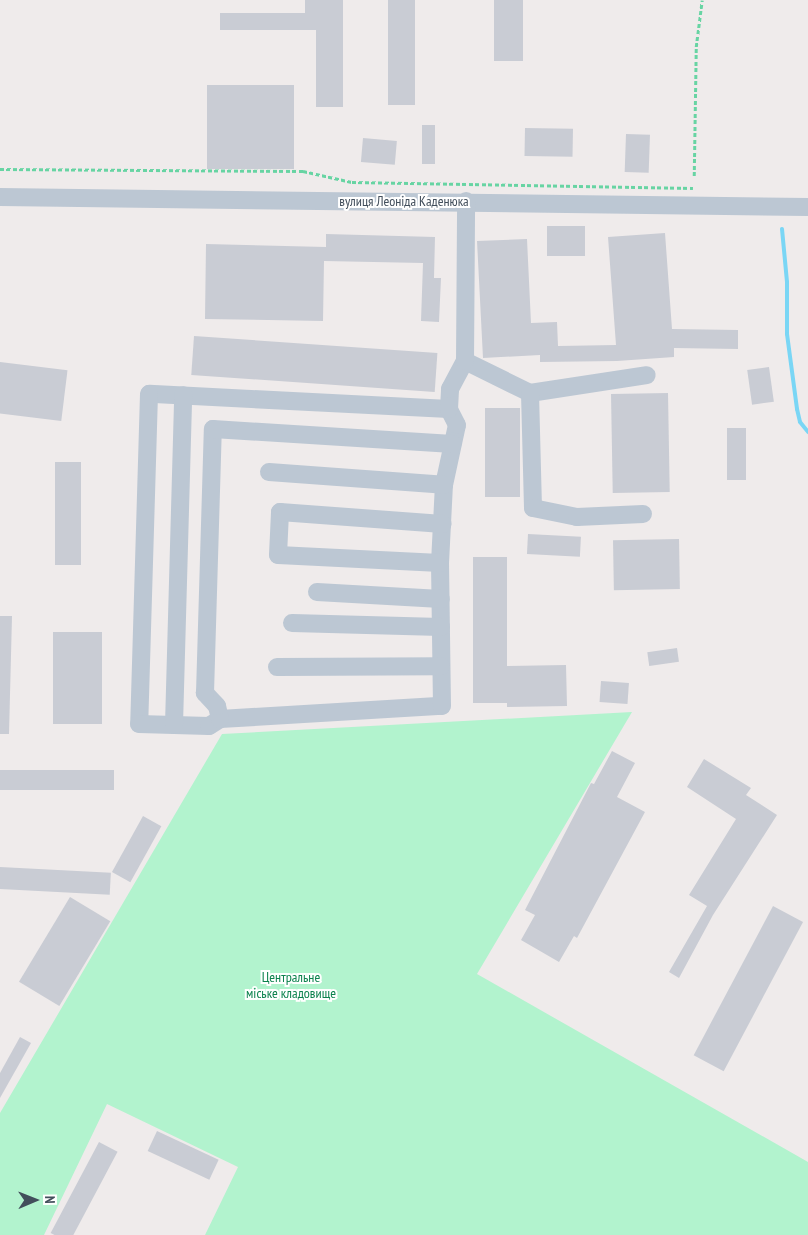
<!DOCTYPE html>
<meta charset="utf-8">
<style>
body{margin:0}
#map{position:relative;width:808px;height:1235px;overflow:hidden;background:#efebeb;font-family:"PT Sans Narrow",sans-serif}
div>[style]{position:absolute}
.green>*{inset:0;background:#b2f3ce}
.stream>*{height:4px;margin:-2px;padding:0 2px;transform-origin:2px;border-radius:2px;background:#7ad6f5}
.building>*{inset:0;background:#c9ccd4;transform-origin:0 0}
.path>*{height:2.5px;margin-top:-1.25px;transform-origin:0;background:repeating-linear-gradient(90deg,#67d4a3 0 4px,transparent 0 6.5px)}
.minor>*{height:18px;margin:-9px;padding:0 9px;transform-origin:9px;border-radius:9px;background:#bcc7d3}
span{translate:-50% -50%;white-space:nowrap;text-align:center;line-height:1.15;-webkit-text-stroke:4px #fff;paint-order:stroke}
.street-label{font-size:14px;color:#424e5b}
.park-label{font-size:14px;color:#0c824d}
.north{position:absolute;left:10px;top:1175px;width:50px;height:50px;-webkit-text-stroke:4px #fff;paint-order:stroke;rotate:89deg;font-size:14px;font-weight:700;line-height:20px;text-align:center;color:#424e5b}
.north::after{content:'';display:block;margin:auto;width:18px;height:22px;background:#424e5b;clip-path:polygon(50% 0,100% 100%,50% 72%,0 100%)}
</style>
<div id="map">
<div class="green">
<div style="clip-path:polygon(632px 712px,477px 974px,808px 1162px,808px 1235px,205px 1235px,238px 1167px,107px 1104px,44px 1235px,0 1235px,0 1113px,222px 734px)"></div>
</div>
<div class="stream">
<div style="left:782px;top:229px;width:53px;rotate:84.6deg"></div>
<div style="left:787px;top:282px;width:52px;rotate:90deg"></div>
<div style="left:787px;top:334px;width:76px;rotate:82.4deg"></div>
<div style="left:797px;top:409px;width:13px;rotate:77deg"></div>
<div style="left:800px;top:422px;width:13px;rotate:51deg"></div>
</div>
<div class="building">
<div style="clip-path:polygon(305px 0,343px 0,343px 107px,316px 107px,316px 30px,220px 30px,220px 13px,305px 13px)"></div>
<div style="left:388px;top:0;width:27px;height:105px"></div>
<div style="left:494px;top:0;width:29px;height:61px"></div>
<div style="left:207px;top:85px;width:87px;height:84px"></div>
<div style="left:422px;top:125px;width:13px;height:39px"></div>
<div style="left:525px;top:128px;width:48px;height:28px;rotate:1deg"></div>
<div style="left:626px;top:134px;width:24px;height:38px;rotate:2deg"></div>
<div style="left:363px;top:138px;width:34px;height:24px;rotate:5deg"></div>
<div style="left:585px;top:226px;width:30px;height:38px;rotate:90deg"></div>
<div style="clip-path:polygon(665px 233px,672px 329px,738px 330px,738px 349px,674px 348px,674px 357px,617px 361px,540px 362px,540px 355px,483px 358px,477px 241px,527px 239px,531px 323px,557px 322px,558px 346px,616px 345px,608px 237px)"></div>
<div style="clip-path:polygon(326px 234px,435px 237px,434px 278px,441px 278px,439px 322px,421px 321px,423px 263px,324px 261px,323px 321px,205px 319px,206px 244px,326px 247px)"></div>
<div style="left:194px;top:336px;width:244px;height:39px;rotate:4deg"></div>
<div style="left:0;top:362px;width:68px;height:51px;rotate:7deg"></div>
<div style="left:769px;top:367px;width:35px;height:22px;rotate:82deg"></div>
<div style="left:668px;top:393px;width:99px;height:57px;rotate:89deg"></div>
<div style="left:485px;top:408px;width:35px;height:89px"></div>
<div style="left:727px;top:428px;width:19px;height:52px"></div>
<div style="left:55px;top:462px;width:26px;height:103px"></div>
<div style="left:528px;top:534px;width:53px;height:20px;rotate:3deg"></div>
<div style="left:679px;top:539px;width:50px;height:66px;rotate:89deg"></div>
<div style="clip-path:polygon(473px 557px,507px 557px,507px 666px,566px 665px,567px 706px,507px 707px,507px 703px,473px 703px)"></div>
<div style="clip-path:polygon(0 616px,12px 616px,9px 734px,0 734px)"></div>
<div style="left:53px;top:632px;width:49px;height:92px"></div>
<div style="left:677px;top:648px;width:14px;height:30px;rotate:82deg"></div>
<div style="left:601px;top:681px;width:28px;height:21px;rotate:4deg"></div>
<div style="clip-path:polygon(612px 751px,635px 763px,617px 797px,645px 812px,577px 938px,574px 936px,559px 962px,521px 940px,535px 915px,525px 910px,591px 783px,594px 784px)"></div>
<div style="clip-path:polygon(704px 759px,751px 788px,746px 795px,777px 815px,713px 915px,679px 978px,669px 972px,707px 906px,689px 895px,736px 819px,687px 787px)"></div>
<div style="left:114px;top:770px;width:20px;height:114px;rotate:90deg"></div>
<div style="left:143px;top:816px;width:21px;height:64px;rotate:29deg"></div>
<div style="left:0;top:867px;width:111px;height:22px;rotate:3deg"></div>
<div style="left:70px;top:897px;width:47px;height:99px;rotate:31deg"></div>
<div style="left:773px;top:906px;width:34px;height:169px;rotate:28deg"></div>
<div style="clip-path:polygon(20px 1037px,31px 1043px,0 1098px,0 1073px)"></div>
<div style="left:157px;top:1131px;width:68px;height:22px;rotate:25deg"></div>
<div style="left:99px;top:1142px;width:21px;height:103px;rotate:28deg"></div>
</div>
<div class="path">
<div style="left:0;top:169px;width:303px;rotate:0.4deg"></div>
<div style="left:303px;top:171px;width:50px;rotate:12.7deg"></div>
<div style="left:352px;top:182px;width:341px;rotate:1deg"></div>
<div style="left:694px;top:176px;width:129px;rotate:-89.1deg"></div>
<div style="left:696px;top:47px;width:47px;rotate:-82.7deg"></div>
</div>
<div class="minor">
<div style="left:0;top:197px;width:808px;rotate:0.71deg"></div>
<div style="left:465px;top:361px;width:72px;rotate:26.2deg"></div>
<div style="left:530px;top:393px;width:118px;rotate:-8.7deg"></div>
<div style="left:530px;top:393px;width:115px;rotate:88.5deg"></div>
<div style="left:533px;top:508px;width:45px;rotate:11.6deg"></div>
<div style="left:577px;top:517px;width:66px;rotate:-2.6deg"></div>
<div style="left:449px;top:409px;width:300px;rotate:-177.1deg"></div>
<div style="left:149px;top:394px;width:330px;rotate:91.7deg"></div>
<div style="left:139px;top:724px;width:70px;rotate:1.6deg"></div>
<div style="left:209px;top:726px;width:13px;rotate:-32deg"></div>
<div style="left:220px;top:719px;width:222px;rotate:-3.4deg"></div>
<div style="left:442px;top:706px;width:143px;rotate:-90.8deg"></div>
<div style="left:440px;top:563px;width:78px;rotate:-87.1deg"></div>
<div style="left:444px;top:485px;width:61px;rotate:-77.8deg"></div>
<div style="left:457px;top:425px;width:18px;rotate:-117deg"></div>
<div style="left:449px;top:409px;width:20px;rotate:-87deg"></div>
<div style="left:450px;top:389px;width:32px;rotate:-62deg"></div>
<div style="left:465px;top:361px;width:160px;rotate:-89.6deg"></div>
<div style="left:269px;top:472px;width:175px;rotate:4.2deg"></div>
<div style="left:440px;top:563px;width:162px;rotate:-177.2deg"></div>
<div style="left:278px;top:555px;width:43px;rotate:-87.3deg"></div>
<div style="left:280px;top:512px;width:163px;rotate:4.2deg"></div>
<div style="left:317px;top:592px;width:124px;rotate:3.2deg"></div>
<div style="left:292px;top:623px;width:149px;rotate:1.5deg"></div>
<div style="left:277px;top:667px;width:164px;rotate:-0.3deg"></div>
<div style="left:220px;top:719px;width:13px;rotate:-103deg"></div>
<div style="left:217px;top:706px;width:18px;rotate:-133deg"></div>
<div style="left:205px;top:693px;width:264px;rotate:-88.3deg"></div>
<div style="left:213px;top:429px;width:240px;rotate:3.6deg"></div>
<div style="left:174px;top:725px;width:330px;rotate:-88.4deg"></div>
</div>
<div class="street-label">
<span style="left:404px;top:201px">вулиця Леоніда Каденюка</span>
</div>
<div class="park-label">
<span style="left:291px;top:985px">Центральне<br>міське кладовище</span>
</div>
<div class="north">N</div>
</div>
